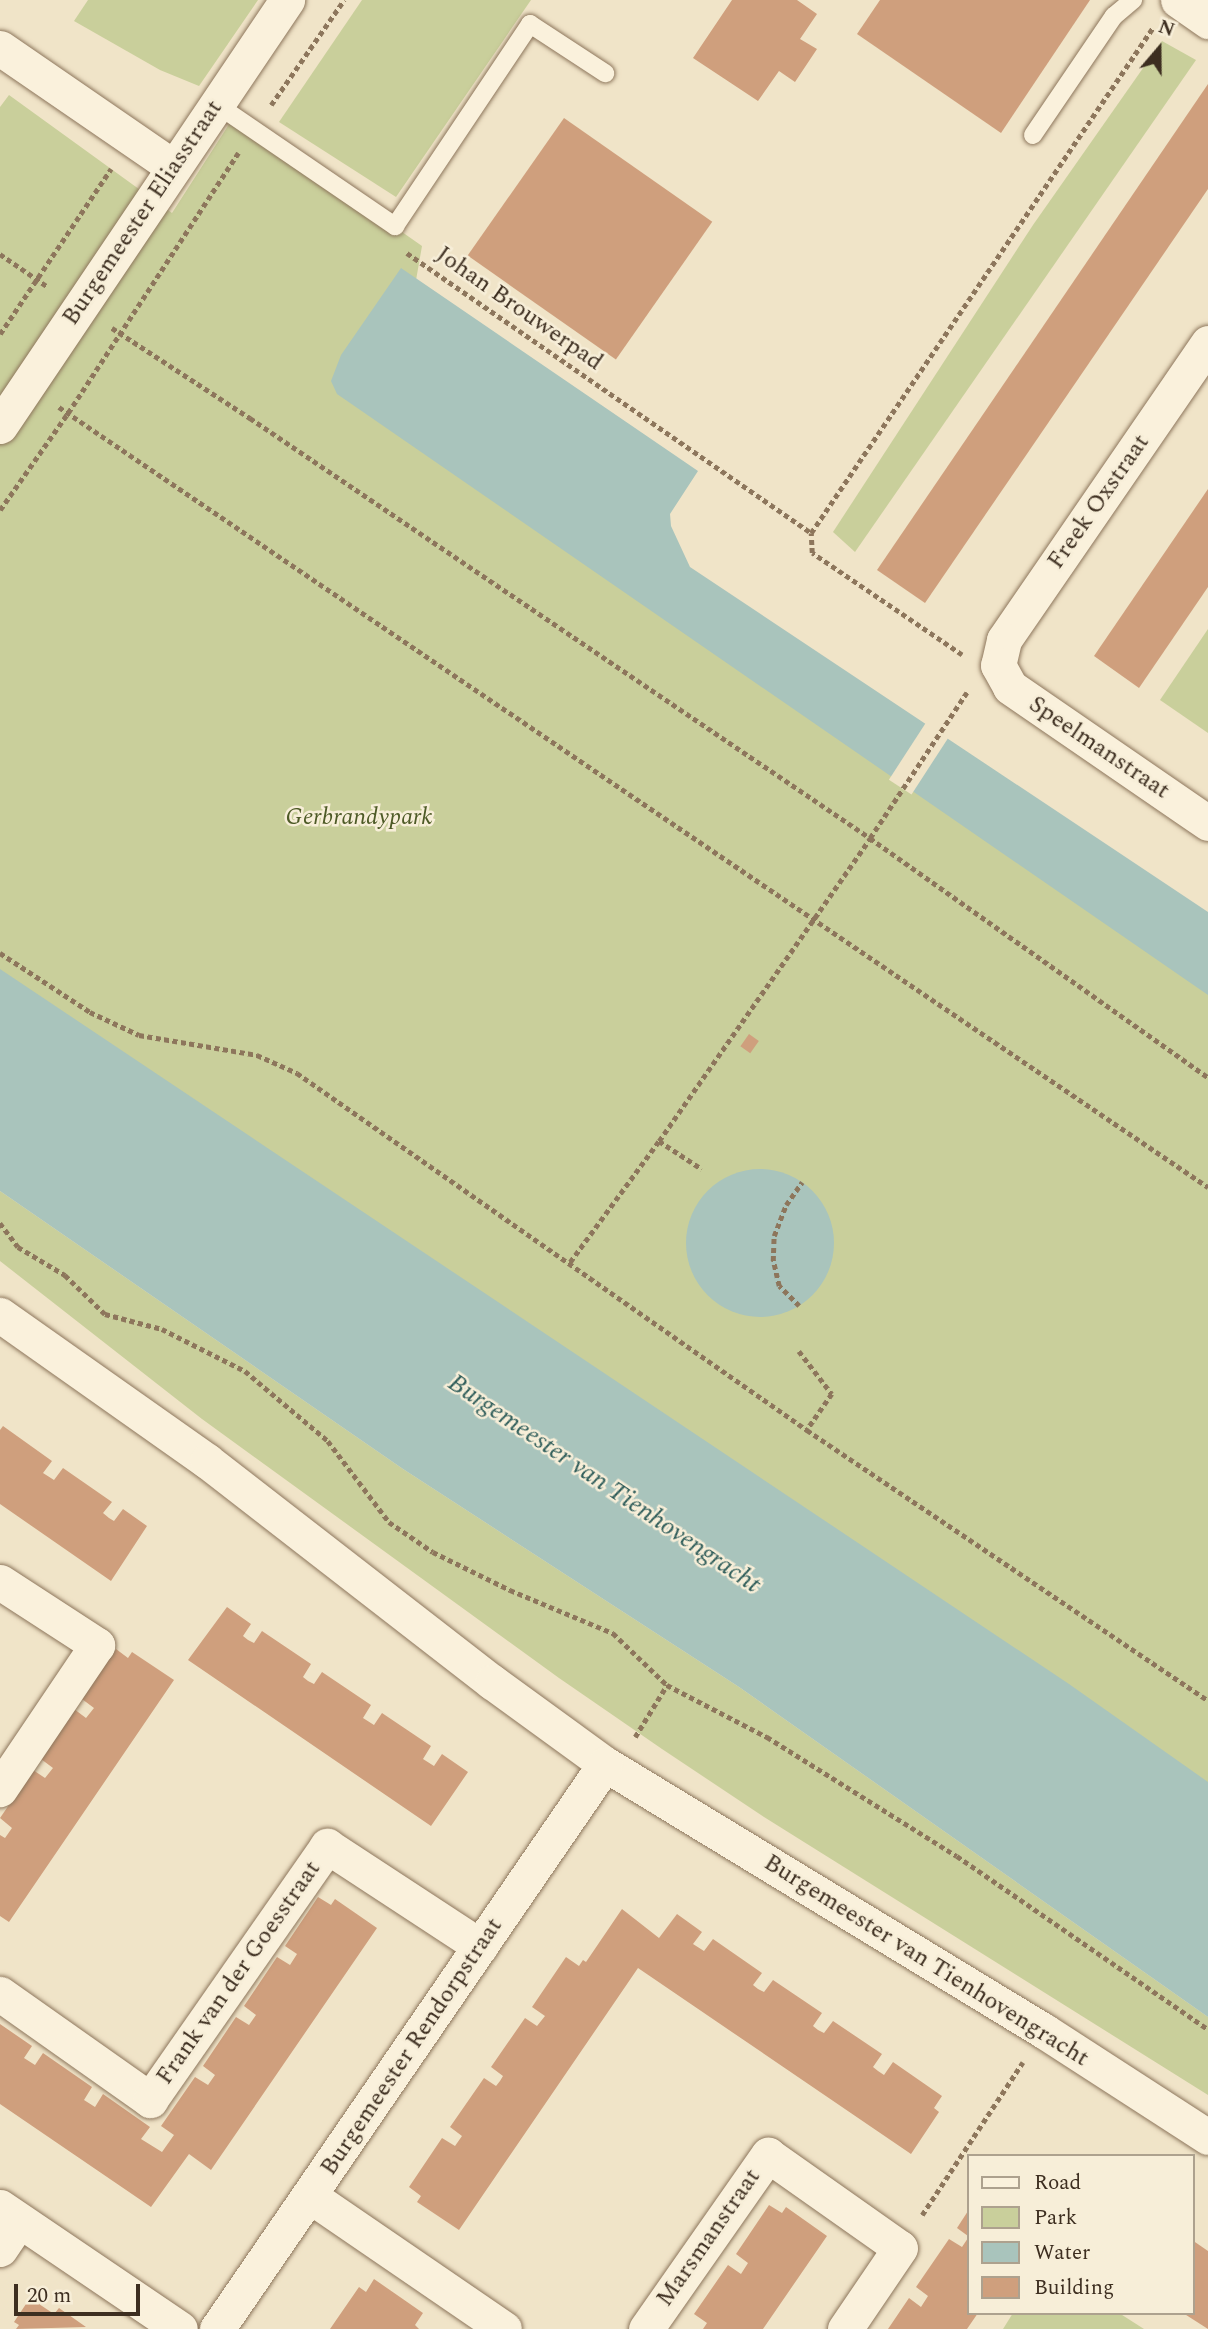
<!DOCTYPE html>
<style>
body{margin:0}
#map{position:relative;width:1208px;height:2329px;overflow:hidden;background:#f0e4c8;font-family:Spectral,serif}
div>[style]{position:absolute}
.green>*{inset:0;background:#c9cf9b}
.water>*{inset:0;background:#a9c4bc}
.round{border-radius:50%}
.pier>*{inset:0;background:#f0e4c8;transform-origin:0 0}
.building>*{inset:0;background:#cf9f7d;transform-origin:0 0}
.path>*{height:4.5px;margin-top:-2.25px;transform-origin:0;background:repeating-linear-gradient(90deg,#8d765c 0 5px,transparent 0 8.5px)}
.roads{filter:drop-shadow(0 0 2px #8d765c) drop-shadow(0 0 2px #8d765c)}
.service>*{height:18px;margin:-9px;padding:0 9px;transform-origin:9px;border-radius:9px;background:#faf1dc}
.minor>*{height:35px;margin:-17.5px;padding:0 17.5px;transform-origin:17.5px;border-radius:17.5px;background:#faf1dc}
span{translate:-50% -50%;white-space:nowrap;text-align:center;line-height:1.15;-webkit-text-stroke:5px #f7eed8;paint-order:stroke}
.street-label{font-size:24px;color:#3d2e20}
.park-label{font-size:24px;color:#4d5a26;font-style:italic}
.water-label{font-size:26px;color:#2f5d5a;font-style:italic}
.legend{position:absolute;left:967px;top:2154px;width:228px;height:161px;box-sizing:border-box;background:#f7eed8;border:2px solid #ada18e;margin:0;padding:9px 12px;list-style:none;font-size:21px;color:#3d2e20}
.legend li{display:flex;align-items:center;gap:14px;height:35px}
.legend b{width:35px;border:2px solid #ada18e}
.north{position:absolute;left:1124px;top:14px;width:70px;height:70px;-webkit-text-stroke:5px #f7eed8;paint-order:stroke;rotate:20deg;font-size:19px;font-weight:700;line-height:28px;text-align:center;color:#3d2e20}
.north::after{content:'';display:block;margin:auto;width:24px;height:32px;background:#3d2e20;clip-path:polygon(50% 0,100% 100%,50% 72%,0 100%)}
.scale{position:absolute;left:14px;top:2284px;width:126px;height:32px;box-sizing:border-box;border:4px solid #3d2e20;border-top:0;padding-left:9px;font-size:21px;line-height:24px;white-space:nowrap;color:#3d2e20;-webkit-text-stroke:5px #f7eed8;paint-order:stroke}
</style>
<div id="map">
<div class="green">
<div style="clip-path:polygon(88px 0,258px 0,199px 86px,160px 70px,74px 21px)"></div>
<div style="clip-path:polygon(362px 0,531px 0,396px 197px,279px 122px)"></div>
<div style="clip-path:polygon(1162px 41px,1196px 60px,855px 552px,833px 532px,1033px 225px)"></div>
<div style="clip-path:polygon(9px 95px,172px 213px,235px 115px,422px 246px,394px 406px,1208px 970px,1208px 1827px,0 1007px,0 107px)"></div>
<div style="clip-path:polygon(1208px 629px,1208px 733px,1160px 700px)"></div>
<div style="clip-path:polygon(0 1191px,403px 1469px,739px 1687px,1208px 2017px,1208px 2095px,761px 1815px,662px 1749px,559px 1678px,202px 1419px,0 1261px)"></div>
<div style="clip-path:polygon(1013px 2313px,1119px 2313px,1144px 2329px,1003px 2329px)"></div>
</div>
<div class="water">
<div style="clip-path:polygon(401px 268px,698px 471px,670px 514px,671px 526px,690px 567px,1208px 912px,1208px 995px,337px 394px,331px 381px,341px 355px)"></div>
<div style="clip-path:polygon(0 969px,1069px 1684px,1208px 1782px,1208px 2017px,739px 1687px,403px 1469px,0 1191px)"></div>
<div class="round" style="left:686px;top:1169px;width:148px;height:148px"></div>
</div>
<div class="pier">
<div style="left:927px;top:721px;width:27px;height:70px;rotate:33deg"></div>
</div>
<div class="building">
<div style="clip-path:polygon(732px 0,797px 0,817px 14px,800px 39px,817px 49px,795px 82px,779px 71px,758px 101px,693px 58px)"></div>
<div style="clip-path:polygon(880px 0,1090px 0,1001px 133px,857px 34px)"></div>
<div style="clip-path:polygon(1208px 84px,1208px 189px,925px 603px,877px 570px)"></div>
<div style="left:564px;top:118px;width:181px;height:168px;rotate:35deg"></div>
<div style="clip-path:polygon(1208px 489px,1208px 587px,1139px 688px,1094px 656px)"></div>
<div style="left:749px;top:1034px;width:12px;height:15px;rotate:35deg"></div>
<div style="clip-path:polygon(3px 1426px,52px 1461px,43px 1473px,54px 1480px,63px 1468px,112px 1502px,103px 1513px,109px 1518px,114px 1521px,123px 1509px,147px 1526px,111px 1581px,0 1504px,0 1430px)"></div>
<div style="clip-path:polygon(227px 1607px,251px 1624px,243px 1636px,248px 1640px,254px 1643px,262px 1631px,311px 1664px,303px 1677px,308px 1681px,314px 1684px,322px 1672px,371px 1705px,363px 1718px,374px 1725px,382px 1713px,431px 1746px,423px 1759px,434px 1766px,442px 1754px,468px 1772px,431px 1826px,188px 1660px)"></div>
<div style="clip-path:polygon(116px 1649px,128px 1658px,132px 1652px,174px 1680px,9px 1922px,0 1916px,0 1835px,5px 1838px,12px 1828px,0 1818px,33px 1770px,45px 1778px,53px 1768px,41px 1759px,74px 1709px,86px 1718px,94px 1708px,82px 1699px)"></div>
<div style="clip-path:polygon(318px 1897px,331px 1905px,335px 1899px,377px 1928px,211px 2170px,189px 2154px,151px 2207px,0 2104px,0 2024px,32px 2046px,24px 2058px,35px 2065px,43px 2053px,92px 2087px,84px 2100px,95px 2107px,103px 2094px,150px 2127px,141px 2139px,162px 2152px,174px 2135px,161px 2126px,195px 2077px,208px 2085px,215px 2075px,203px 2066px,236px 2017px,249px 2025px,256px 2015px,244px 2006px,277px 1957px,290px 1965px,297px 1954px,285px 1946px)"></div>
<div style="clip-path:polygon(622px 1909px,659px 1938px,677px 1914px,702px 1932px,693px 1944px,704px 1951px,713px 1939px,762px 1973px,753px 1985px,758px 1989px,764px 1992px,773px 1980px,822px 2013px,813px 2026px,818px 2030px,824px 2033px,833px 2021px,882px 2054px,873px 2067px,878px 2071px,884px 2075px,893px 2062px,942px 2096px,934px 2108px,939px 2112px,911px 2154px,638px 1968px,459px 2230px,417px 2202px,421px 2196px,409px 2187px,442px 2138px,455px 2146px,462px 2136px,450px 2127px,484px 2078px,496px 2086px,500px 2081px,503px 2076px,491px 2067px,525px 2018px,537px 2026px,545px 2016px,532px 2007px,566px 1957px,579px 1966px,583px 1960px,586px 1962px)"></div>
<div style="clip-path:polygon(769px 2205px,782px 2213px,786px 2207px,827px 2236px,763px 2329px,703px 2329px,707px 2323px,694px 2314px,728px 2265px,741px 2274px,748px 2263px,736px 2254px)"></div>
<div style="clip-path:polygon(968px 2211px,968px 2236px,957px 2228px)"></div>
<div style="clip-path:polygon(968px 2238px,968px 2313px,978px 2313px,967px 2329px,888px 2329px,909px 2298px,921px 2307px,928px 2296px,916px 2287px,949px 2239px,962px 2247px)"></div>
<div style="clip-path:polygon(1192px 2240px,1208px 2251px,1208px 2329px,1183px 2313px,1192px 2313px)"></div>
<div style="clip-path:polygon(374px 2279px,423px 2313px,415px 2325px,419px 2329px,330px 2329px,359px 2287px,366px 2292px)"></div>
<div style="clip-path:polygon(30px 2298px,54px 2314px,59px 2308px,86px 2327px,16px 2329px,19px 2325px,14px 2322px)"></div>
</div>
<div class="path">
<div style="left:271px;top:105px;width:128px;rotate:-55.2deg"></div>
<div style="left:407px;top:253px;width:492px;rotate:34.7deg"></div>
<div style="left:0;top:254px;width:58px;rotate:34.5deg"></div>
<div style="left:112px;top:328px;width:165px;rotate:33.1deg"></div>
<div style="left:250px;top:418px;width:749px;rotate:34.11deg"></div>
<div style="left:870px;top:838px;width:414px;rotate:35.3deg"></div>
<div style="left:0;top:334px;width:199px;rotate:-56.1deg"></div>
<div style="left:59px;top:407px;width:1389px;rotate:34.17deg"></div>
<div style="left:0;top:510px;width:118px;rotate:-55deg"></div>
<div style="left:68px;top:413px;width:311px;rotate:-56.8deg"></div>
<div style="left:962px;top:655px;width:181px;rotate:-145.8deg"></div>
<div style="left:812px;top:553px;width:20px;rotate:-93deg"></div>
<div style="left:811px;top:533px;width:609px;rotate:-55.92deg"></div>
<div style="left:0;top:953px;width:108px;rotate:33.2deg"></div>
<div style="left:90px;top:1012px;width:54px;rotate:25.1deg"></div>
<div style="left:139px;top:1035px;width:120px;rotate:9.6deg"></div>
<div style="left:257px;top:1055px;width:44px;rotate:24.2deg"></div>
<div style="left:297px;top:1073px;width:623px;rotate:34.99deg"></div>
<div style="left:807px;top:1430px;width:483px;rotate:34deg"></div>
<div style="left:659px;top:1141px;width:51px;rotate:33.1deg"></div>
<div style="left:0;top:1223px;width:30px;rotate:53deg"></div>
<div style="left:18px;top:1247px;width:55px;rotate:30.8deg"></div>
<div style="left:65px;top:1275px;width:56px;rotate:44.3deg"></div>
<div style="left:105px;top:1314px;width:59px;rotate:14.7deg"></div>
<div style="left:162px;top:1329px;width:93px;rotate:26.8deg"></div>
<div style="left:245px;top:1371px;width:109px;rotate:40.1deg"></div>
<div style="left:328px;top:1441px;width:101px;rotate:53deg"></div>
<div style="left:389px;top:1522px;width:53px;rotate:34.3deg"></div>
<div style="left:433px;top:1552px;width:86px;rotate:26.3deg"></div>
<div style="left:510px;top:1590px;width:112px;rotate:22.7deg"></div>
<div style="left:613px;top:1633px;width:75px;rotate:43.9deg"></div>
<div style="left:667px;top:1685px;width:113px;rotate:27.5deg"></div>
<div style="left:767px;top:1737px;width:224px;rotate:32.1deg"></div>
<div style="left:957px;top:1856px;width:305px;rotate:34.6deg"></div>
<div style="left:570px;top:1262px;width:150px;rotate:-53.7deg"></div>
<div style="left:659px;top:1141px;width:369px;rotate:-55.1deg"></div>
<div style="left:870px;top:838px;width:175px;rotate:-56.4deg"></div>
<div style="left:799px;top:1306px;width:28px;rotate:-135deg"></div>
<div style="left:779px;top:1286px;width:26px;rotate:-103deg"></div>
<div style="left:773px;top:1261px;width:25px;rotate:-88deg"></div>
<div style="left:774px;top:1236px;width:33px;rotate:-69deg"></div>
<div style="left:786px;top:1205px;width:28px;rotate:-55deg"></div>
<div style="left:799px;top:1351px;width:54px;rotate:52.5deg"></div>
<div style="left:832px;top:1394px;width:44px;rotate:124.8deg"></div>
<div style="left:635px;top:1737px;width:61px;rotate:-58.4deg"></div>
<div style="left:922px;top:2215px;width:183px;rotate:-56.6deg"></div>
</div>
<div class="roads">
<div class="service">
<div style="left:216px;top:104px;width:217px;rotate:34.3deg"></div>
<div style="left:395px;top:226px;width:243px;rotate:-56.2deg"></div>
<div style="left:530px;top:24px;width:90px;rotate:33.2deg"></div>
<div style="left:1033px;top:135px;width:144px;rotate:-55.8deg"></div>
<div style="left:1114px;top:16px;width:25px;rotate:-40deg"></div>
</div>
<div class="minor">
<div style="left:1178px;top:0;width:37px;rotate:35deg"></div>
<div style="left:0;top:48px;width:210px;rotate:34.5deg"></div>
<div style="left:1208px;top:343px;width:360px;rotate:124.5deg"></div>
<div style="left:1004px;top:640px;width:26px;rotate:103deg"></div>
<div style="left:998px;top:665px;width:25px;rotate:61deg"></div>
<div style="left:1010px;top:687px;width:240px;rotate:34.5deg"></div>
<div style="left:0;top:426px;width:514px;rotate:-56.03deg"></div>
<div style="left:0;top:1315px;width:253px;rotate:35.2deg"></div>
<div style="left:207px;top:1461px;width:361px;rotate:37.8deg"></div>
<div style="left:492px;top:1682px;width:140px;rotate:36deg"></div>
<div style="left:605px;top:1764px;width:514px;rotate:31.31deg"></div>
<div style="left:1044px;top:2031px;width:195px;rotate:32.9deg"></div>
<div style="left:0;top:1582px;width:116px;rotate:33deg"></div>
<div style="left:97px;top:1645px;width:174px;rotate:124deg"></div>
<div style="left:0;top:1994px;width:184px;rotate:35.2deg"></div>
<div style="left:150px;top:2100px;width:310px;rotate:-55.1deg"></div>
<div style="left:327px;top:1846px;width:183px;rotate:33.2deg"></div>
<div style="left:310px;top:2196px;width:235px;rotate:34.4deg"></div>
<div style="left:0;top:2207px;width:217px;rotate:34.1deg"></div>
<div style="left:0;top:2249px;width:34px;rotate:-56deg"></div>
<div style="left:217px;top:2329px;width:685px;rotate:-55.52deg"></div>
<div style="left:646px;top:2329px;width:213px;rotate:-55deg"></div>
<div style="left:768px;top:2155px;width:161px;rotate:35.2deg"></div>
<div style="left:900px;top:2248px;width:98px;rotate:124.2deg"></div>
</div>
</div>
<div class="street-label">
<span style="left:143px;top:213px;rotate:-56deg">Burgemeester Eliasstraat</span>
<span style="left:519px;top:309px;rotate:35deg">Johan Brouwerpad</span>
<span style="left:1099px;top:502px;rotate:-55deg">Freek Oxstraat</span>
<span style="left:1099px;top:748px;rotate:34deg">Speelmanstraat</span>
<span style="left:926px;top:1961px;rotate:32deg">Burgemeester van Tienhovengracht</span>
<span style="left:239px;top:1973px;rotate:-55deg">Frank van der Goesstraat</span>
<span style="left:412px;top:2047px;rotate:-56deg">Burgemeester Rendorpstraat</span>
<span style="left:709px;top:2238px;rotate:-55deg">Marsmanstraat</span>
</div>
<div class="park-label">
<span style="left:359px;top:818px">Gerbrandypark</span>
</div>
<div class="water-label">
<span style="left:604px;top:1484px;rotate:34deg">Burgemeester van Tienhovengracht</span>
</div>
<ul class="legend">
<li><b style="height:9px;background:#faf1dc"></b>Road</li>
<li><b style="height:19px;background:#c9cf9b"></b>Park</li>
<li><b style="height:19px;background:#a9c4bc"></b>Water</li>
<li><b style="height:19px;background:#cf9f7d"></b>Building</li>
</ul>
<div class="north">N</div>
<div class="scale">20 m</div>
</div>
